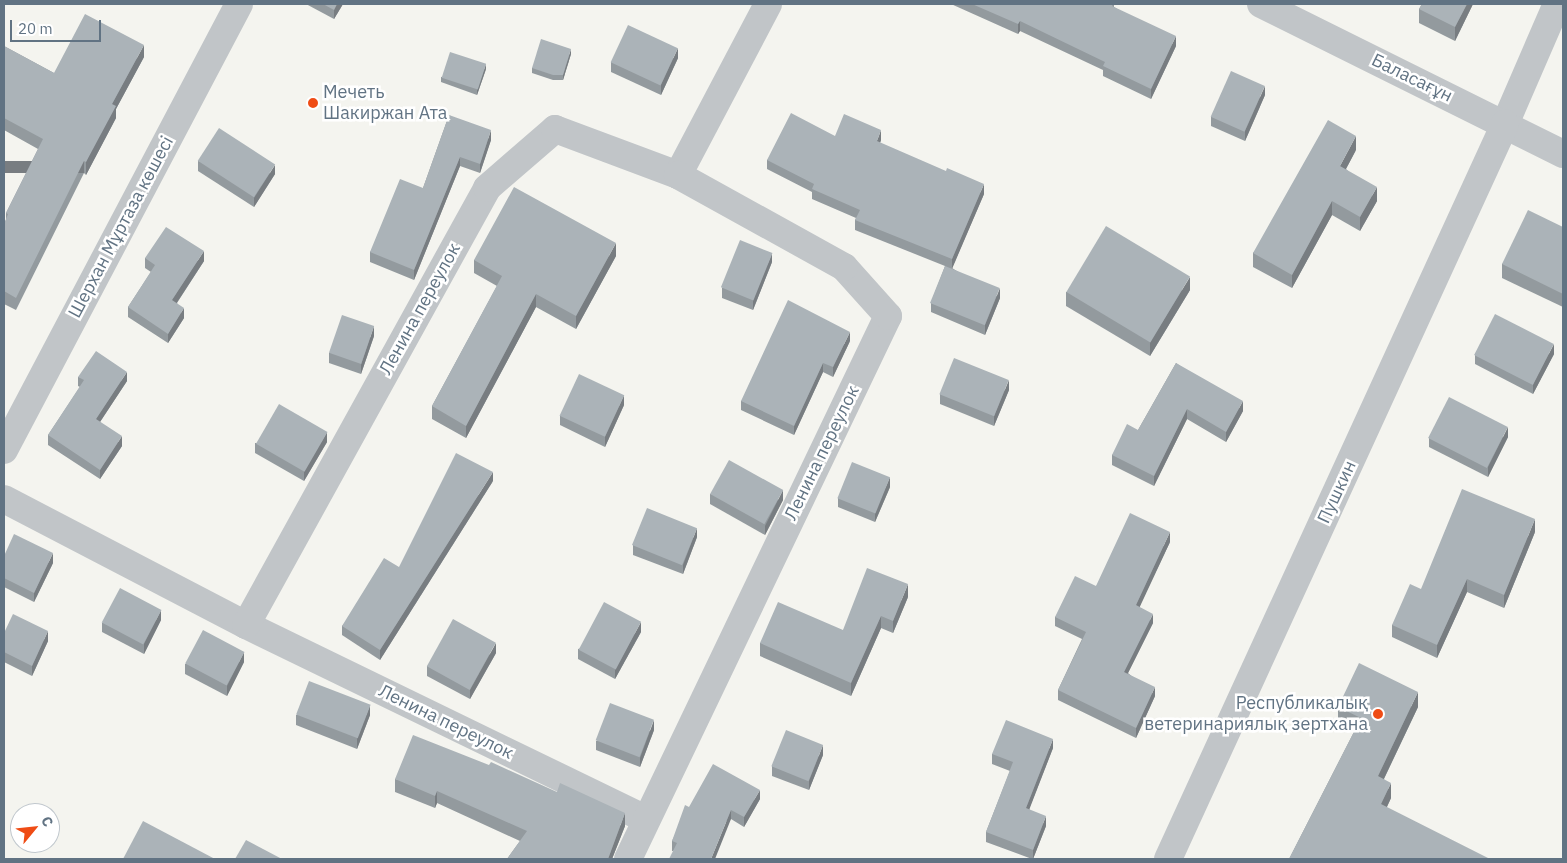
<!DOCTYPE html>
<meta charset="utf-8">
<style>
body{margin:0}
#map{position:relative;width:1567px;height:863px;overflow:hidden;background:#f4f4ef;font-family:"IBM Plex Sans",sans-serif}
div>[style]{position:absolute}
.minor>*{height:28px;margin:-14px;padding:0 14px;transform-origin:14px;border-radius:14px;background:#c1c5c8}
.tertiary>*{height:28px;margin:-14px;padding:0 14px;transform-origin:14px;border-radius:14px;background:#c1c5c8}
.wall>*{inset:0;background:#939a9e}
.shaded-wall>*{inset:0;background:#787d81;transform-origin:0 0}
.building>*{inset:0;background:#abb3b8;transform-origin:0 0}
.dots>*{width:14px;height:14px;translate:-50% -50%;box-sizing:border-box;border:2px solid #fff;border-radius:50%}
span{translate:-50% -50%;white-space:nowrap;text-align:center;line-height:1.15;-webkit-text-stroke:5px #fff;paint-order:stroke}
.street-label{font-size:18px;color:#617383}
.poi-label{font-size:18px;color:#617383}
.left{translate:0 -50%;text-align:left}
.right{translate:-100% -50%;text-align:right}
.frame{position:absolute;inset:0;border:5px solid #617383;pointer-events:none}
.north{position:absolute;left:10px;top:803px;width:50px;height:50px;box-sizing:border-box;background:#fff;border:1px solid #c0c7cd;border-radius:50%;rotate:62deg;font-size:14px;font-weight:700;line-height:20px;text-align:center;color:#617383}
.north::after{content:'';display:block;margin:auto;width:18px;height:22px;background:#ef4c15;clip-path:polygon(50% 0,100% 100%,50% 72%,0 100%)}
.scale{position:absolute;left:10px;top:20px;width:91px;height:22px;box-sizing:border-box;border:2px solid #617383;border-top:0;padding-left:6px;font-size:15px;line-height:18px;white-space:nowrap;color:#617383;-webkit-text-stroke:4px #fff;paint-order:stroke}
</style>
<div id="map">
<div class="minor">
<div style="left:1505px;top:124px;width:131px;rotate:-66.6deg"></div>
<div style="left:4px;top:499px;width:273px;rotate:27.5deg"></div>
<div style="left:246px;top:625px;width:445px;rotate:25.9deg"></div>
<div style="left:246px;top:625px;width:499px;rotate:-61.1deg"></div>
<div style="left:487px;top:188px;width:90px;rotate:-40.9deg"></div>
<div style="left:555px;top:129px;width:131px;rotate:20.5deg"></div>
<div style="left:678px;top:175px;width:193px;rotate:-62.2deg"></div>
<div style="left:628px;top:859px;width:602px;rotate:-64.41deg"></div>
<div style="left:888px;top:316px;width:66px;rotate:-131.9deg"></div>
<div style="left:844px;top:267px;width:190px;rotate:-151deg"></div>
</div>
<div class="tertiary">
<div style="left:1261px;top:4px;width:337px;rotate:26.4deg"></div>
<div style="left:4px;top:450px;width:504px;rotate:-62.21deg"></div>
<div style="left:1168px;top:859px;width:809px;rotate:-65.37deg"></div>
</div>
<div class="wall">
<div style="clip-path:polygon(306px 4px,343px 4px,334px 19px)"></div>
<div style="clip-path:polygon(951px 4px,1114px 4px,1114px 7px,1176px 46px,1151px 99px,1103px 76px,1103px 70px,1020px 31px,1018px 34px)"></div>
<div style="clip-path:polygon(1422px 4px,1473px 4px,1455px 41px,1419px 23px,1419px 9px)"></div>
<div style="clip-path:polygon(4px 46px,54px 73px,144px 57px,116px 109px,116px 118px,86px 175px,84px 173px,16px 310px,4px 304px,4px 224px,6px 220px,6px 213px,38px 149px,4px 130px)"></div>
<div style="clip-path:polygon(571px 54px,563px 80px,553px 80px,532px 73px,532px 68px)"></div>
<div style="clip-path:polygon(678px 58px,661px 95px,611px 72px,611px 62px)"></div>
<div style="clip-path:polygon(486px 69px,477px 95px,441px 82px,441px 77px)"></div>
<div style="clip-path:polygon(1265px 95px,1245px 141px,1211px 126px,1211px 117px)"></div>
<div style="clip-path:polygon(449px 115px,491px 140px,480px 173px,460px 166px,414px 280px,370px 262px,370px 252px,423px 188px)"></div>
<div style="clip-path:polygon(835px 136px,881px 140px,880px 143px,984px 194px,952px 268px,1000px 298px,985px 335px,931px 312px,931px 303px,945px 266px,855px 230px,855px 220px,856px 218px,812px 199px,812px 192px,767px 169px,767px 160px)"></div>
<div style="clip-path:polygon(1356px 150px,1346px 169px,1377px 201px,1360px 231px,1332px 215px,1292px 288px,1253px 267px,1253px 253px)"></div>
<div style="clip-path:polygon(198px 161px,275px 174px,254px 207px,198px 171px)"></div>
<div style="clip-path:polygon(1563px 227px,1563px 307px,1502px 278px,1502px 264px)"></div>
<div style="clip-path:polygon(616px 256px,576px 329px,536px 307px,466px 438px,432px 419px,432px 406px,497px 286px,474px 273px,474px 260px)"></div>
<div style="clip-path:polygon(145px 258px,204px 261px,177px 303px,184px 318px,168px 343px,128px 317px,128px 307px,151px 272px,145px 268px)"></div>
<div style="clip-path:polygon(772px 262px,753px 310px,722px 298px,722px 288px)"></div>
<div style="clip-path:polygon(1190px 290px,1150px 356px,1066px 306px,1066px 292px)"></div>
<div style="clip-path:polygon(374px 336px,361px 374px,329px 363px,329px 353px)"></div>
<div style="clip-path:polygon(850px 341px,833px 377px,823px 372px,794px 435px,741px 410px,741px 401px)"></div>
<div style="clip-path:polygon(1554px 354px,1533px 394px,1475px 364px,1475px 355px)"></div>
<div style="clip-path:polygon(1176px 363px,1243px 411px,1226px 442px,1187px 419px,1154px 486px,1112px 465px,1112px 455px,1138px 430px)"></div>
<div style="clip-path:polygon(78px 377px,127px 381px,100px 422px,122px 446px,100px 479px,48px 445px,48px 435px,80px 387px,78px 386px)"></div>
<div style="clip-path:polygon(1009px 390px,994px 426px,940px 404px,940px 394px)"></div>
<div style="clip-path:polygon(624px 405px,605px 447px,560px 425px,560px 416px)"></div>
<div style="clip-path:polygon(1508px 437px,1488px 477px,1429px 447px,1429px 438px)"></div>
<div style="clip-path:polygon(327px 442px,304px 481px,255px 453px,255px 443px)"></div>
<div style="clip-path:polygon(493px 481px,380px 660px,342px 635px,342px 626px)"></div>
<div style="clip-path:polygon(890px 487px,875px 522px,838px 507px,838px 498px)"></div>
<div style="clip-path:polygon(710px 494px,783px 500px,765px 535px,710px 504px)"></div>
<div style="clip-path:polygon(1535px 532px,1504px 608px,1467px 592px,1437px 658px,1392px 637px,1392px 625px)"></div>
<div style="clip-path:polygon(697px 537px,683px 574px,633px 555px,633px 545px)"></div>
<div style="clip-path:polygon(1170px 542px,1139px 607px,1153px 623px,1128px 673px,1155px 696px,1136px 738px,1058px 700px,1058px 690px,1082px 639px,1055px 626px,1055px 617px,1096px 586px)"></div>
<div style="clip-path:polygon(4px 556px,53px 563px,34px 602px,4px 587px)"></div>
<div style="clip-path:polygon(908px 597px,893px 633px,881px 628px,851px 696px,760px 656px,760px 643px,843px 630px)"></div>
<div style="clip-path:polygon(161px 620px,144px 654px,102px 632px,102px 623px)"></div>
<div style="clip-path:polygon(641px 632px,615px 679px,578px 659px,578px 649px)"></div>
<div style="clip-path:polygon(4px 633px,48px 641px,32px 676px,4px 662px)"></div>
<div style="clip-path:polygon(496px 653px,470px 699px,427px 676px,427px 666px)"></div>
<div style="clip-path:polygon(244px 662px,227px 696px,185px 674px,185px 664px)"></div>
<div style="clip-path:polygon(1338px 707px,1418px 707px,1384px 779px,1391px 798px,1387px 807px,1289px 859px,1355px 730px,1338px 722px)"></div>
<div style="clip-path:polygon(296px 715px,370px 715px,357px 749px,296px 725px)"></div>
<div style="clip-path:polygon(654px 730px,640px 767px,596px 750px,596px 741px)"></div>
<div style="clip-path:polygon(1053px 748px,1029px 809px,1046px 826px,1033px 859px,1032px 859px,986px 842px,986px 832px,1010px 771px,992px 764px,992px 754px)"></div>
<div style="clip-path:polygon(823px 755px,809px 790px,772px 776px,772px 766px)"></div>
<div style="clip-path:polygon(395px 779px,625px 826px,612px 859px,507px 859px,520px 841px,437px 803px,435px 808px,395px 792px)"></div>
<div style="clip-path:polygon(760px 799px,744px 827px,731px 819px,673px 851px,672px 851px,672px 841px,689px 807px)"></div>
</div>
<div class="shaded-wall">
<div style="clip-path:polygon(337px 4px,343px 4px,334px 19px,334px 10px)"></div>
<div style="clip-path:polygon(1467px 4px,1473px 4px,1455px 41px,1455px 27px)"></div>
<div style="clip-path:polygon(1020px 21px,1020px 31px,1018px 34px,1018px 24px)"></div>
<div style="clip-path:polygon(1176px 36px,1176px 46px,1151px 99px,1151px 89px)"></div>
<div style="clip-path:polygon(144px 45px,144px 57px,116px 109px,116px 118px,86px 175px,86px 162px,112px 104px)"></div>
<div style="clip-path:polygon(678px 48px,678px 58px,661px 95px,661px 85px)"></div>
<div style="clip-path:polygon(571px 49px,571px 54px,563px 80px,563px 75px)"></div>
<div style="clip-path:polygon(486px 64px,486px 69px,477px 95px,477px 90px)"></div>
<div style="clip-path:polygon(1265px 86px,1265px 95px,1245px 141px,1245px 131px)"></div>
<div style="clip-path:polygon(491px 130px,491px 140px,480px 173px,480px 164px)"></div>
<div style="clip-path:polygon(881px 130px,881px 140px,877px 151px,877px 141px)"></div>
<div style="clip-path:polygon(1356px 136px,1356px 150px,1340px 180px,1340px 166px)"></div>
<div style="clip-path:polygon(460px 157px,460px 166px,414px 280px,414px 270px)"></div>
<div style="left:84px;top:161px;width:12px;height:153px;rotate:90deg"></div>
<div style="clip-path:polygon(275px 165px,275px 174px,254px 207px,254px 198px)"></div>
<div style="clip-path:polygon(984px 184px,984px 194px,952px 269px,952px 259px)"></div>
<div style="clip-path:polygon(1377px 187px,1377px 201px,1360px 231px,1360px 217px)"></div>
<div style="clip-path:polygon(1332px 201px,1332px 215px,1292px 288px,1292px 275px)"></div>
<div style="clip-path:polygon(616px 243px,616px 256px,576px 329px,576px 316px)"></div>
<div style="clip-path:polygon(204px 251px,204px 261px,172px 310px,172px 300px)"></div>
<div style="clip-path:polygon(772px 253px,772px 262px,753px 310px,753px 300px)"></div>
<div style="clip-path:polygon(1190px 277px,1190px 290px,1150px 356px,1150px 342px)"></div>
<div style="clip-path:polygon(1000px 288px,1000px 298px,985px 335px,985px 325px)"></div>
<div style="clip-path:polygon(536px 294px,536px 307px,466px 438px,466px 426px)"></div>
<div style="clip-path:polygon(184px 308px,184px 318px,168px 343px,168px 334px)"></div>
<div style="clip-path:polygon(374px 326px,374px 336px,361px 374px,361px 365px)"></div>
<div style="clip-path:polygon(850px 332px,850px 341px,833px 377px,833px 367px)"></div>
<div style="clip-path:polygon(1554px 344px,1554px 354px,1533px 394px,1533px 384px)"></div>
<div style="clip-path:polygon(823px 363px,823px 372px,794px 435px,794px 426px)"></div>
<div style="clip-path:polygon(127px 372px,127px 381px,96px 428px,96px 419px)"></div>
<div style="clip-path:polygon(1009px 380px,1009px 390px,994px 426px,994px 416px)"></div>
<div style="clip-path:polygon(624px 395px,624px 405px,605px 447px,605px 437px)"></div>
<div style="clip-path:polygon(1243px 401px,1243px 411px,1226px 442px,1226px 432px)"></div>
<div style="clip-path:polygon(1187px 409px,1187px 419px,1154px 486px,1154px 476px)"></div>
<div style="clip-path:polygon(1508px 427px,1508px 437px,1488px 477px,1488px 467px)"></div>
<div style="clip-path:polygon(327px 432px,327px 442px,304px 481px,304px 471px)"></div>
<div style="clip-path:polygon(122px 436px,122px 446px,100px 479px,100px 470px)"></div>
<div style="clip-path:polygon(493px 472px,493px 481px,380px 660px,380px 650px)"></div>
<div style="clip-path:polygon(890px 477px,890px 487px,875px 522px,875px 512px)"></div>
<div style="clip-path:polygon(783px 490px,783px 500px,765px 535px,765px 526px)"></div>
<div style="clip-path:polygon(1535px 519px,1535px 532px,1504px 608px,1504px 595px)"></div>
<div style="clip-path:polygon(697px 528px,697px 537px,683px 574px,683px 565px)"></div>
<div style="clip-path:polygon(1170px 532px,1170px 542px,1136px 615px,1136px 605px)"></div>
<div style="clip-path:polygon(53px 553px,53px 563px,34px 602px,34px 593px)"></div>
<div style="clip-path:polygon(1467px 579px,1467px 592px,1437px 658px,1437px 645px)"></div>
<div style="clip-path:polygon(908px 584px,908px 597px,893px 633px,893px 621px)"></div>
<div style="clip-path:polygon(161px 610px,161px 620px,144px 654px,144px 644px)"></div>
<div style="clip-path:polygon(1153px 614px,1153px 623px,1124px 681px,1124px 672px)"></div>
<div style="clip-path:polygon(881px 616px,881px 628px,851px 696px,851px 683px)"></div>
<div style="clip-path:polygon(641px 622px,641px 632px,615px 679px,615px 670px)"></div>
<div style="clip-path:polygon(48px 631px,48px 641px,32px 676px,32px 666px)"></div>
<div style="clip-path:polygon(496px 643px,496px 653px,470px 699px,470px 690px)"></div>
<div style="clip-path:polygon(244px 652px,244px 662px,227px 696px,227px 686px)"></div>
<div style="clip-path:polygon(1155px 687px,1155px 696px,1136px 738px,1136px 728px)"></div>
<div style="clip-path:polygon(1418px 692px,1418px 707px,1378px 791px,1378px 776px)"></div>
<div style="clip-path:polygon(370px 705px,370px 715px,357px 749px,357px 739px)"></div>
<div style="clip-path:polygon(654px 720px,654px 730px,640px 767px,640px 758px)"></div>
<div style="clip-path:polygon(1053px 739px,1053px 748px,1026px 818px,1026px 808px)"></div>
<div style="clip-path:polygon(823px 745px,823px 755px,809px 790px,809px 781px)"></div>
<div style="clip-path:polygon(1391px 783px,1391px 798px,1381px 819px,1381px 804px)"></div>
<div style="clip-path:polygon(760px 790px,760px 799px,744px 827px,744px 817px)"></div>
<div style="clip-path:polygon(437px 791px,437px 803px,435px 808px,435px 796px)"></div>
<div style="clip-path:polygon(731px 810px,731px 819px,715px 859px,711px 859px)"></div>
<div style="clip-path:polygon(625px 813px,625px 826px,612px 859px,608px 859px)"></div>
<div style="clip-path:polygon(1046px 816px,1046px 826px,1033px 859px,1033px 850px)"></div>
</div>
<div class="building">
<div style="clip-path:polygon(323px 4px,337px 4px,334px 10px)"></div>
<div style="clip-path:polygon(972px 4px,1113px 4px,1112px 6px,1176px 36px,1151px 89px,1103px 66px,1105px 62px,1020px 21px,1018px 24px)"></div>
<div style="clip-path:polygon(1422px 4px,1467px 4px,1455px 27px,1419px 9px)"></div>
<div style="clip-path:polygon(85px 14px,144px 45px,112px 104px,116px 106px,86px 162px,84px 161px,16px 298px,4px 291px,4px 224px,8px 214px,6px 213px,43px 139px,4px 118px,4px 46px,54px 73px)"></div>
<div style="left:628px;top:25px;width:55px;height:41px;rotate:25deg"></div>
<div style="clip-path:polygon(541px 39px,571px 49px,563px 75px,553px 75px,532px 68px)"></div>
<div style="left:450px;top:52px;width:38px;height:27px;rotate:18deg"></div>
<div style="left:1231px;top:71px;width:37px;height:50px;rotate:24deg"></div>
<div style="clip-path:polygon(791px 113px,835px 136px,844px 114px,881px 130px,877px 141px,946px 171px,947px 168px,984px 184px,952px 259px,855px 220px,860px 210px,812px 189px,814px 184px,767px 160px)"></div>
<div style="clip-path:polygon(449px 115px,491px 130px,480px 164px,460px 157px,414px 270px,370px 252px,400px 179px,423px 188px)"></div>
<div style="clip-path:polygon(1328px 120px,1356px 136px,1340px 166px,1377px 187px,1360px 217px,1332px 201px,1292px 275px,1253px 253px)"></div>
<div style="left:219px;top:128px;width:67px;height:39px;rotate:33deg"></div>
<div style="clip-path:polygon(514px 187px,616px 243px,576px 316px,536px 294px,466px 426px,432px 406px,502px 276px,474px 260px)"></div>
<div style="clip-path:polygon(1528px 210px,1563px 227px,1563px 294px,1502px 264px)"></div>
<div style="left:1106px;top:226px;width:98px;height:77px;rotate:31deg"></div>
<div style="clip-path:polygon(166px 227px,204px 251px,172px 300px,184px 308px,168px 334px,128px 307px,155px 265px,145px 258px)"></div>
<div style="left:740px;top:240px;width:35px;height:51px;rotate:22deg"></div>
<div style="left:945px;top:266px;width:59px;height:40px;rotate:22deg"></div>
<div style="clip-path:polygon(788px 300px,850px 332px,833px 367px,823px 363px,794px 426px,741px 401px)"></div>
<div style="left:1495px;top:314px;width:66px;height:46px;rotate:27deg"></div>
<div style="left:342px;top:315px;width:34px;height:40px;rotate:19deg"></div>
<div style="clip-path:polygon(96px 351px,127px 372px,96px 419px,122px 436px,100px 470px,48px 435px,84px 380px,78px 377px)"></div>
<div style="left:954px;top:358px;width:59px;height:39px;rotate:22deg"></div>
<div style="clip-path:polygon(1176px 363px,1243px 401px,1226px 432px,1187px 409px,1154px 476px,1112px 455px,1127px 424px,1138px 430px)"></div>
<div style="left:579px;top:374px;width:50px;height:46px;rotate:25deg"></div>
<div style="left:1449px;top:397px;width:66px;height:46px;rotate:27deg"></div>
<div style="left:279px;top:404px;width:56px;height:46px;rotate:30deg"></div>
<div style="clip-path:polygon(456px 453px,493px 472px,380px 650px,342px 626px,384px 558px,399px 567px)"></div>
<div style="left:729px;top:460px;width:62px;height:39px;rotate:29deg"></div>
<div style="left:852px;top:462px;width:41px;height:39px;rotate:22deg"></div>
<div style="clip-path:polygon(1462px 489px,1535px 519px,1504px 595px,1467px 579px,1437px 645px,1392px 625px,1410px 584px,1421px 589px)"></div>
<div style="left:647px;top:508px;width:54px;height:40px;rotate:22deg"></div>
<div style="clip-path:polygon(1130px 513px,1170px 532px,1136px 605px,1153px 614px,1124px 672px,1155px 687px,1136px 728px,1058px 690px,1086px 632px,1055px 617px,1075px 576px,1096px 586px)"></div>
<div style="clip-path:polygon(14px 534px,53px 553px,34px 593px,4px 578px,4px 556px)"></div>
<div style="clip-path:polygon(867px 568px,908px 584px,893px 621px,881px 616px,851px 683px,760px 643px,778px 602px,843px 630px)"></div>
<div style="left:120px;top:588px;width:47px;height:39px;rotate:28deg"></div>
<div style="left:604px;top:602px;width:42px;height:54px;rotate:28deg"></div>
<div style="clip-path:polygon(13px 614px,48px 631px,32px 666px,4px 652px,4px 633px)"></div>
<div style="left:453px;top:619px;width:49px;height:54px;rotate:29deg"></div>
<div style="left:203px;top:630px;width:47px;height:38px;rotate:28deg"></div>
<div style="clip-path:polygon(1359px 663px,1418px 692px,1378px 776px,1391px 783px,1381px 804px,1490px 859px,1289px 859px,1361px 718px,1338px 707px)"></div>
<div style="left:309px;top:681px;width:66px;height:36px;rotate:21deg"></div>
<div style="left:610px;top:703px;width:47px;height:40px;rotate:21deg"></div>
<div style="clip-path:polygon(1006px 720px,1053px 739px,1026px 808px,1046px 816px,1033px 850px,986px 832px,1013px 762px,992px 754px)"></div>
<div style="left:786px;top:730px;width:40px;height:39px;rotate:22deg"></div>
<div style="clip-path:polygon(413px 735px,489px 765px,491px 762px,557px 792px,560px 783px,625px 813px,608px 859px,507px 859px,527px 831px,437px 791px,435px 796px,395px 779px)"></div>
<div style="clip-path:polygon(713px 764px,760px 790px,744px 817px,731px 810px,711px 859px,669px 859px,677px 843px,672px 841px,685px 805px,689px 807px)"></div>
<div style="clip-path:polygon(143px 821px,215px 859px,123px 859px)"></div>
<div style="clip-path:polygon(246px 840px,282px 859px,235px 859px)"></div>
</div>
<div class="dots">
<div style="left:313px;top:103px;background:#ef4c15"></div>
<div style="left:1378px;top:714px;background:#ef4c15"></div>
</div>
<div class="street-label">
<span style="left:1412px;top:78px;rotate:26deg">Баласағұн</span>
<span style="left:121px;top:227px;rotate:-62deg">Шерхан Мұртаза көшесі</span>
<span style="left:420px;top:309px;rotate:-61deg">Ленина переулок</span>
<span style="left:822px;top:453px;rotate:-64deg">Ленина переулок</span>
<span style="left:1337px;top:492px;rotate:-65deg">Пушкин</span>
<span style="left:446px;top:722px;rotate:26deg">Ленина переулок</span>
</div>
<div class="poi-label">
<span class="left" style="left:323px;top:103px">Мечеть<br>Шакиржан Ата</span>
<span class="right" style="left:1368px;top:714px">Республикалық<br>ветеринариялық зертхана</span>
</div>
<div class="frame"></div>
<div class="north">С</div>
<div class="scale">20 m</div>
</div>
